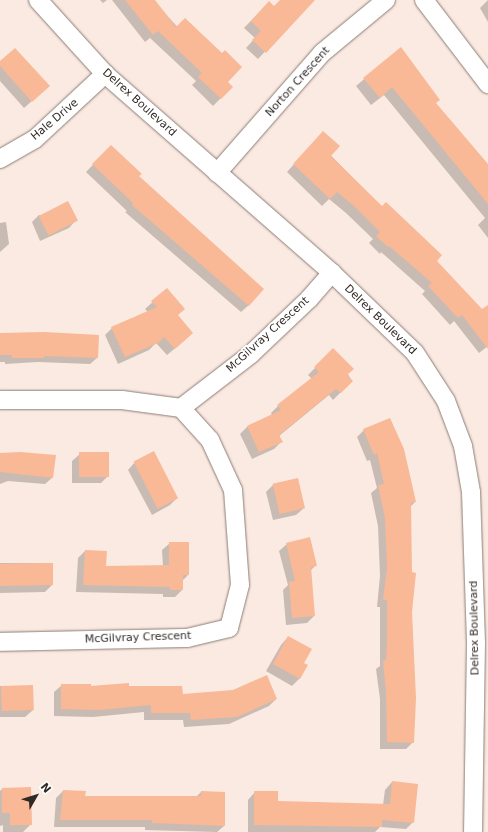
<!DOCTYPE html>
<style>
body{margin:0}
#map{position:relative;width:488px;height:832px;overflow:hidden;background:#faeae1;font-family:"DejaVu Sans",sans-serif}
div>[style]{position:absolute}
.shadow>*{inset:0;background:#0003}
.building>*{inset:0;background:#f9b896;transform-origin:0 0}
.roads{filter:drop-shadow(0 0 1px #8b7c75) drop-shadow(0 0 1px #8b7c75)}
.minor>*{height:18px;margin:-9px;padding:0 9px;transform-origin:9px;border-radius:9px;background:#fff}
span{translate:-50% -50%;white-space:nowrap;text-align:center;line-height:1.15;-webkit-text-stroke:3.5px #fff;paint-order:stroke}
.street-label{font-size:11px;color:#302a27}
.north{position:absolute;left:16px;top:776px;width:40px;height:40px;-webkit-text-stroke:3px #fff;paint-order:stroke;rotate:51deg;font-size:11px;font-weight:700;line-height:16px;text-align:center;color:#302a27}
.north::after{content:'';display:block;margin:auto;width:14px;height:18px;background:#302a27;clip-path:polygon(50% 0,100% 100%,50% 72%,0 100%)}
</style>
<div id="map">
<div class="shadow">
<div style="clip-path:polygon(100px 0,107px 0,103px 3px)"></div>
<div style="clip-path:polygon(112px 0,153px 0,232px 87px,213px 106px,192px 85px,196px 81px,150px 38px,145px 42px)"></div>
<div style="clip-path:polygon(282px 0,314px 0,258px 59px,246px 48px,255px 38px,244px 28px,269px 2px,274px 7px)"></div>
<div style="clip-path:polygon(488px 0,488px 22px,480px 8px)"></div>
<div style="clip-path:polygon(401px 48px,435px 103px,488px 168px,488px 238px,478px 225px,485px 218px,384px 95px,371px 105px,356px 86px)"></div>
<div style="clip-path:polygon(0 63px,41px 93px,24px 108px,0 81px)"></div>
<div style="clip-path:polygon(316px 140px,482px 311px,488px 308px,488px 346px,479px 353px,454px 321px,450px 325px,422px 294px,425px 291px,381px 252px,380px 254px,369px 243px,373px 239px,346px 213px,329px 199px,322px 206px,287px 172px)"></div>
<div style="clip-path:polygon(111px 146px,249px 305px,241px 312px,125px 212px,127px 211px,86px 172px)"></div>
<div style="clip-path:polygon(39px 215px,76px 220px,69px 228px,40px 241px,32px 222px)"></div>
<div style="clip-path:polygon(6px 222px,9px 244px,0 252px,0 223px)"></div>
<div style="clip-path:polygon(167px 289px,185px 340px,167px 355px,156px 343px,149px 350px,118px 364px,105px 335px,112px 328px,148px 312px,145px 309px)"></div>
<div style="clip-path:polygon(0 334px,97px 358px,90px 364px,38px 362px,5px 364px,5px 362px,0 362px)"></div>
<div style="clip-path:polygon(333px 350px,352px 381px,333px 400px,329px 395px,279px 436px,281px 442px,274px 449px,252px 459px,240px 434px,248px 426px,272px 415px,271px 413px,278px 406px,312px 379px,308px 375px)"></div>
<div style="clip-path:polygon(364px 430px,415px 502px,410px 507px,413px 742px,406px 749px,380px 749px,380px 699px,376px 669px,380px 666px,380px 607px,377px 607px,380px 576px,378px 526px,371px 493px,377px 488px,370px 460px,367px 461px,357px 437px)"></div>
<div style="clip-path:polygon(0 453px,20px 453px,53px 477px,45px 484px,8px 481px,0 484px)"></div>
<div style="clip-path:polygon(80px 454px,108px 476px,101px 483px,72px 483px,72px 461px)"></div>
<div style="clip-path:polygon(135px 462px,177px 498px,170px 505px,152px 515px,128px 470px)"></div>
<div style="clip-path:polygon(273px 485px,304px 508px,296px 515px,273px 520px,266px 492px)"></div>
<div style="clip-path:polygon(170px 543px,188px 575px,182px 581px,182px 590px,175px 597px,163px 597px,163px 594px,76px 592px,78px 558px,85px 551px,105px 567px,163px 566px,162px 550px)"></div>
<div style="clip-path:polygon(287px 544px,316px 565px,310px 571px,314px 616px,307px 623px,286px 625px,283px 590px,288px 585px,279px 551px)"></div>
<div style="clip-path:polygon(0 563px,52px 563px,52px 585px,45px 592px,0 593px)"></div>
<div style="clip-path:polygon(288px 637px,302px 664px,300px 678px,292px 686px,266px 671px,281px 645px)"></div>
<div style="clip-path:polygon(62px 685px,128px 687px,182px 695px,233px 691px,276px 699px,269px 706px,229px 724px,184px 727px,183px 720px,144px 720px,144px 712px,93px 717px,54px 716px,54px 692px)"></div>
<div style="clip-path:polygon(0 686px,32px 686px,33px 710px,25px 717px,0 717px)"></div>
<div style="clip-path:polygon(392px 782px,413px 822px,406px 829px,380px 827px,375px 832px,248px 832px,248px 800px,255px 792px,277px 802px,383px 805px,385px 790px)"></div>
<div style="clip-path:polygon(2px 789px,31px 824px,23px 832px,3px 832px,3px 825px,0 826px,0 791px)"></div>
<div style="clip-path:polygon(63px 791px,85px 792px,84px 797px,196px 797px,201px 792px,224px 826px,217px 832px,145px 830px,145px 827px,54px 827px,56px 798px)"></div>
</div>
<div class="building">
<div style="clip-path:polygon(125px 0,155px 0,176px 27px,185px 18px,222px 53px,225px 50px,242px 67px,228px 82px,233px 87px,221px 99px,198px 77px,202px 73px,158px 31px,153px 35px)"></div>
<div style="clip-path:polygon(280px 0,315px 0,266px 53px,252px 40px,261px 31px,251px 21px,269px 1px,274px 6px)"></div>
<div style="clip-path:polygon(401px 47px,440px 100px,436px 103px,488px 164px,488px 204px,392px 87px,380px 98px,363px 78px)"></div>
<div style="clip-path:polygon(15px 48px,50px 86px,32px 102px,0 66px,0 61px)"></div>
<div style="clip-path:polygon(323px 131px,340px 146px,331px 156px,382px 206px,386px 202px,442px 255px,437px 261px,482px 309px,488px 305px,488px 349px,462px 315px,458px 318px,428px 286px,432px 283px,389px 246px,388px 247px,376px 236px,380px 232px,354px 206px,337px 192px,330px 199px,293px 164px)"></div>
<div style="clip-path:polygon(111px 145px,142px 174px,139px 176px,264px 289px,249px 306px,132px 205px,133px 203px,92px 164px)"></div>
<div style="left:68px;top:201px;width:22px;height:33px;rotate:63deg"></div>
<div style="clip-path:polygon(167px 288px,185px 309px,178px 315px,193px 333px,175px 349px,164px 337px,158px 343px,125px 357px,111px 327px,157px 307px,151px 301px)"></div>
<div style="clip-path:polygon(44px 332px,99px 335px,98px 358px,44px 356px,44px 358px,12px 358px,12px 355px,0 355px,0 333px)"></div>
<div style="clip-path:polygon(333px 348px,354px 369px,347px 375px,353px 381px,341px 393px,336px 389px,279px 435px,283px 442px,259px 452px,247px 426px,281px 410px,277px 405px,319px 372px,314px 367px)"></div>
<div style="clip-path:polygon(390px 418px,404px 449px,416px 502px,411px 503px,412px 572px,416px 573px,412px 612px,416px 698px,414px 743px,387px 742px,386px 692px,383px 661px,386px 660px,387px 641px,387px 600px,383px 600px,387px 568px,385px 518px,378px 485px,384px 484px,377px 453px,374px 455px,363px 429px)"></div>
<div style="left:154px;top:451px;width:53px;height:23px;rotate:63deg"></div>
<div style="clip-path:polygon(20px 452px,56px 455px,53px 478px,0 472px,0 453px)"></div>
<div style="left:79px;top:452px;width:30px;height:25px"></div>
<div style="left:298px;top:478px;width:31px;height:26px;rotate:77deg"></div>
<div style="clip-path:polygon(310px 537px,317px 566px,311px 567px,315px 616px,292px 618px,289px 582px,295px 581px,286px 543px)"></div>
<div style="clip-path:polygon(169px 542px,189px 542px,189px 575px,183px 575px,183px 590px,170px 590px,170px 587px,83px 585px,85px 550px,107px 551px,106px 566px,169px 565px)"></div>
<div style="clip-path:polygon(38px 563px,53px 563px,53px 585px,0 586px,0 564px)"></div>
<div style="clip-path:polygon(288px 636px,312px 649px,304px 663px,308px 665px,300px 679px,273px 664px)"></div>
<div style="clip-path:polygon(267px 675px,277px 699px,237px 717px,191px 720px,190px 713px,151px 713px,151px 705px,100px 710px,61px 709px,61px 684px,91px 684px,91px 686px,129px 683px,129px 686px,182px 686px,183px 694px,233px 690px)"></div>
<div style="left:33px;top:685px;width:25px;height:32px;rotate:88deg"></div>
<div style="clip-path:polygon(392px 781px,418px 784px,414px 823px,382px 820px,382px 827px,254px 825px,254px 791px,278px 791px,278px 801px,390px 804px)"></div>
<div style="clip-path:polygon(31px 787px,32px 825px,10px 825px,10px 813px,2px 813px,2px 788px)"></div>
<div style="clip-path:polygon(63px 790px,86px 791px,85px 796px,201px 796px,201px 791px,225px 792px,225px 826px,152px 823px,152px 820px,60px 820px)"></div>
</div>
<div class="roads">
<div class="minor">
<div style="left:38px;top:0;width:100px;rotate:47.8deg"></div>
<div style="left:105px;top:74px;width:302px;rotate:41.2deg"></div>
<div style="left:332px;top:273px;width:115px;rotate:43.9deg"></div>
<div style="left:415px;top:353px;width:57px;rotate:57.1deg"></div>
<div style="left:446px;top:401px;width:48px;rotate:69.3deg"></div>
<div style="left:463px;top:446px;width:47px;rotate:80.1deg"></div>
<div style="left:471px;top:492px;width:151px;rotate:88.1deg"></div>
<div style="left:476px;top:643px;width:189px;rotate:90.9deg"></div>
<div style="left:424px;top:0;width:106px;rotate:52.7deg"></div>
<div style="left:0;top:159px;width:40px;rotate:-29.7deg"></div>
<div style="left:35px;top:139px;width:96px;rotate:-42.9deg"></div>
<div style="left:217px;top:173px;width:159px;rotate:-48.8deg"></div>
<div style="left:322px;top:53px;width:83px;rotate:-39.6deg"></div>
<div style="left:0;top:400px;width:122px"></div>
<div style="left:122px;top:400px;width:60px;rotate:7.7deg"></div>
<div style="left:181px;top:408px;width:43px;rotate:47.8deg"></div>
<div style="left:210px;top:440px;width:55px;rotate:65.3deg"></div>
<div style="left:233px;top:490px;width:95px;rotate:85.8deg"></div>
<div style="left:240px;top:585px;width:44px;rotate:104.3deg"></div>
<div style="left:229px;top:628px;width:43px;rotate:166.6deg"></div>
<div style="left:187px;top:638px;width:187px;rotate:178.8deg"></div>
<div style="left:181px;top:408px;width:88px;rotate:-37.6deg"></div>
<div style="left:251px;top:354px;width:80px;rotate:-43.5deg"></div>
<div style="left:309px;top:299px;width:35px;rotate:-49deg"></div>
</div>
</div>
<div class="street-label">
<span style="left:298px;top:82px;rotate:-48deg">Norton Crescent</span>
<span style="left:139px;top:103px;rotate:42deg">Delrex Boulevard</span>
<span style="left:55px;top:120px;rotate:-40deg">Hale Drive</span>
<span style="left:380px;top:320px;rotate:44deg">Delrex Boulevard</span>
<span style="left:268px;top:335px;rotate:-42deg">McGilvray Crescent</span>
<span style="left:475px;top:628px;rotate:-91deg">Delrex Boulevard</span>
<span style="left:138px;top:638px;rotate:-2deg">McGilvray Crescent</span>
</div>
<div class="north">N</div>
</div>
